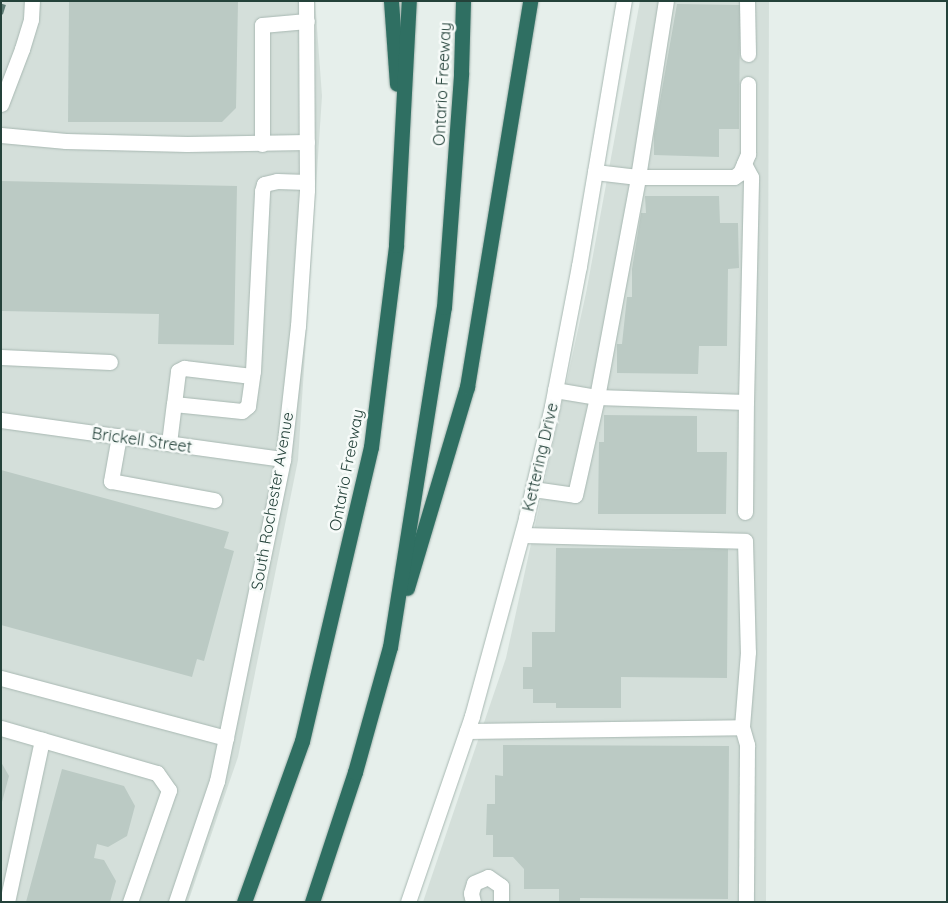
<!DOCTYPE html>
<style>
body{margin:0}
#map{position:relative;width:948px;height:903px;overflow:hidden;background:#e6efeb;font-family:Quicksand,sans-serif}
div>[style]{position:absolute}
.built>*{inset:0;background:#d4dfda}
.building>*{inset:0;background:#bbcac4}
.roads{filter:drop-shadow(0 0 1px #a8b8b2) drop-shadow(0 0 1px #a8b8b2)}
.minor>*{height:15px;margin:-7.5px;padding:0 7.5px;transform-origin:7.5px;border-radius:7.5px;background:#fff}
.highway>*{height:15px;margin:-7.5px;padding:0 7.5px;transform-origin:7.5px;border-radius:7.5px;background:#2f6f62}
.rail>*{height:4px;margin-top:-2px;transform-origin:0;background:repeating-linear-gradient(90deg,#5f7d75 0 10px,transparent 0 15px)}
span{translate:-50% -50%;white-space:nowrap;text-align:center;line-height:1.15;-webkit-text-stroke:5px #f7fbf9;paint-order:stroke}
.street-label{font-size:16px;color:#24423a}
.frame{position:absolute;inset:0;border:2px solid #24423a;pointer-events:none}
</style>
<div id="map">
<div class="built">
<div style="clip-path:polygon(1px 1px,315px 1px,322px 96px,298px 460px,238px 757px,188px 902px,1px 902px)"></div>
<div style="clip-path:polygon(640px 1px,769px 1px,766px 902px,423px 902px,506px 658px,586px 293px)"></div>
</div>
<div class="building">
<div style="clip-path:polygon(69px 1px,238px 1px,236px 108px,222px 122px,68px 122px)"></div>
<div style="clip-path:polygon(677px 4px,740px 5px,739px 129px,719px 129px,719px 157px,654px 155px,654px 135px)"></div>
<div style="clip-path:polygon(1px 181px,237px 186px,234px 345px,158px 344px,159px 314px,1px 311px)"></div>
<div style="clip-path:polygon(645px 196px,719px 196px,720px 223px,738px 223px,739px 268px,728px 269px,727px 346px,699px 346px,698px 374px,617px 373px,617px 344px,622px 344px,627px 297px,632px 297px,632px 269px,641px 213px,646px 213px)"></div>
<div style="clip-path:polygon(604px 415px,697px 416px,697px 452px,727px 452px,726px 514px,598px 514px,599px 442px,604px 442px)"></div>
<div style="clip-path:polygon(1px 470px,229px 532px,224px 548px,234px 551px,204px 661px,197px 659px,192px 677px,1px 625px)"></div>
<div style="clip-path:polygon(556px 548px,728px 549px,727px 678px,621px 677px,621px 708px,556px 708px,556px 703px,533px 703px,533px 689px,523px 689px,523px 667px,532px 667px,532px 632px,555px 632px)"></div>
<div style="clip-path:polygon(503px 745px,729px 746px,728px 899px,580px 898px,580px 902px,559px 902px,559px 889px,524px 889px,524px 869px,513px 857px,493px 857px,493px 835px,486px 835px,487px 804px,495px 804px,495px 775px,503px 776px)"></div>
<div style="clip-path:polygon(1px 762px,9px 776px,2px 802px,1px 801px)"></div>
<div style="clip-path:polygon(62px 769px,124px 786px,135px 806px,127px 836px,108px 847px,97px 844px,94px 858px,104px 860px,116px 881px,110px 902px,26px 902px)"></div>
</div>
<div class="roads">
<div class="minor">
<div style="left:747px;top:1px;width:53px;rotate:88.9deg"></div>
<div style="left:1px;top:104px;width:59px;rotate:-69.1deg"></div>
<div style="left:22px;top:49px;width:31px;rotate:-73deg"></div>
<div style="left:31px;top:19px;width:18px;rotate:-87deg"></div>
<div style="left:1px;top:135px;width:65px;rotate:5.3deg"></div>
<div style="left:66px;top:141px;width:121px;rotate:1.4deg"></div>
<div style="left:187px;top:144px;width:120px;rotate:-1deg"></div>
<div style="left:262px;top:144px;width:119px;rotate:-90deg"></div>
<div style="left:262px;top:25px;width:45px;rotate:-5.1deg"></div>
<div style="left:595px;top:172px;width:43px;rotate:6.6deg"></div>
<div style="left:638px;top:177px;width:96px"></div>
<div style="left:734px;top:177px;width:7px;rotate:-34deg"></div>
<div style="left:740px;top:173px;width:21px;rotate:-67deg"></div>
<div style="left:748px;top:154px;width:70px;rotate:-90deg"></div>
<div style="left:1px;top:357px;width:109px;rotate:2.6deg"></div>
<div style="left:555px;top:390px;width:43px;rotate:9.5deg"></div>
<div style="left:597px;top:397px;width:224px;rotate:-79.4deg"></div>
<div style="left:638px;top:177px;width:178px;rotate:-81deg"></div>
<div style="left:174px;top:404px;width:33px;rotate:-83deg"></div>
<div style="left:178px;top:371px;width:7px;rotate:-27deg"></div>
<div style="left:184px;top:368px;width:68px;rotate:6.7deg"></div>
<div style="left:1px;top:420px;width:285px;rotate:7.9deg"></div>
<div style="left:119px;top:436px;width:46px;rotate:100.1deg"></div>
<div style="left:111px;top:481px;width:105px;rotate:10.5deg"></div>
<div style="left:169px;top:443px;width:39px;rotate:-83deg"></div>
<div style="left:174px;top:404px;width:68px;rotate:5.9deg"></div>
<div style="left:242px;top:411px;width:8px;rotate:-40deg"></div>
<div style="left:248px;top:406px;width:35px;rotate:-82deg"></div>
<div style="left:253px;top:371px;width:180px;rotate:-87.1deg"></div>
<div style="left:262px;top:191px;width:7px;rotate:-74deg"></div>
<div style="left:264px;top:184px;width:13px;rotate:-13deg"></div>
<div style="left:277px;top:181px;width:30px;rotate:2deg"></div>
<div style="left:533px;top:489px;width:42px;rotate:8.1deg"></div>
<div style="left:575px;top:495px;width:100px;rotate:-77.3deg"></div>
<div style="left:597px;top:397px;width:149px;rotate:1.9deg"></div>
<div style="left:746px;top:402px;width:225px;rotate:-88.7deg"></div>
<div style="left:751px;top:177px;width:15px;rotate:-118deg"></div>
<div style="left:745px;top:512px;width:110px;rotate:-89.5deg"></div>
<div style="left:522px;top:535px;width:223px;rotate:1.5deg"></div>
<div style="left:745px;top:541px;width:111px;rotate:88.5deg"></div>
<div style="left:748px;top:652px;width:75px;rotate:94.6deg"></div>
<div style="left:1px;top:678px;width:233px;rotate:14.9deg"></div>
<div style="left:1px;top:728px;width:162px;rotate:16.1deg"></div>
<div style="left:157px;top:773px;width:21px;rotate:55deg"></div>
<div style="left:169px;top:790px;width:119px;rotate:109.2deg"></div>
<div style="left:467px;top:731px;width:275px;rotate:-0.8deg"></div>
<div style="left:742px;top:727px;width:19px;rotate:74deg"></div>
<div style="left:747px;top:745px;width:157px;rotate:90.4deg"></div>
<div style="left:7px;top:902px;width:166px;rotate:-77.8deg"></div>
<div style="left:176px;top:902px;width:128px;rotate:-71.3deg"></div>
<div style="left:217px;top:781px;width:329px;rotate:-78.4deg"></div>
<div style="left:283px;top:459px;width:134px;rotate:-83.6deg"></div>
<div style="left:298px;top:326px;width:136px;rotate:-86.2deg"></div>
<div style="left:307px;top:190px;width:189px;rotate:-90.3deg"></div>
<div style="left:408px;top:902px;width:197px;rotate:-71deg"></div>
<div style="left:472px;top:716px;width:205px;rotate:-74.7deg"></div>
<div style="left:526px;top:518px;width:115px;rotate:-76.9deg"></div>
<div style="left:552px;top:406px;width:143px;rotate:-79.1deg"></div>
<div style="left:579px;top:266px;width:269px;rotate:-80.4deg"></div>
<div style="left:473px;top:902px;width:9px;rotate:-103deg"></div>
<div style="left:471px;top:893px;width:10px;rotate:-73deg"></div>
<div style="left:474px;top:883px;width:15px;rotate:-23deg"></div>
<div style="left:488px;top:877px;width:16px;rotate:35deg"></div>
<div style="left:501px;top:886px;width:16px;rotate:90deg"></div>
</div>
<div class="highway">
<div style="left:391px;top:1px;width:83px;rotate:85.9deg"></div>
<div style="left:407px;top:588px;width:210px;rotate:-73.4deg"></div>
<div style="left:467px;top:387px;width:391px;rotate:-80.7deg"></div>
<div style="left:244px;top:902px;width:171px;rotate:-70.2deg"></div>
<div style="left:302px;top:741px;width:302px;rotate:-76.8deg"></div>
<div style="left:371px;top:447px;width:204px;rotate:-82.9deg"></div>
<div style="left:396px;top:245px;width:244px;rotate:-87deg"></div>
<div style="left:312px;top:902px;width:137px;rotate:-71.7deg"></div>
<div style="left:355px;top:772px;width:130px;rotate:-74.4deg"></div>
<div style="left:390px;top:647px;width:344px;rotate:-81deg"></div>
<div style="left:444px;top:307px;width:235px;rotate:-85.8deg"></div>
<div style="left:461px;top:73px;width:72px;rotate:-88.4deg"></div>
</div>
</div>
<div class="rail">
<div style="left:1px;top:14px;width:14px;rotate:-73deg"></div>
</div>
<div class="street-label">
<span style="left:442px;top:84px;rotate:-87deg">Ontario Freeway</span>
<span style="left:142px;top:440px;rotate:8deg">Brickell Street</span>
<span style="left:540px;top:457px;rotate:-77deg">Kettering Drive</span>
<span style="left:346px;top:470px;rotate:-79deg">Ontario Freeway</span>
<span style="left:272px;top:501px;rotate:-80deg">South Rochester Avenue</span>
</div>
<div class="frame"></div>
</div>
